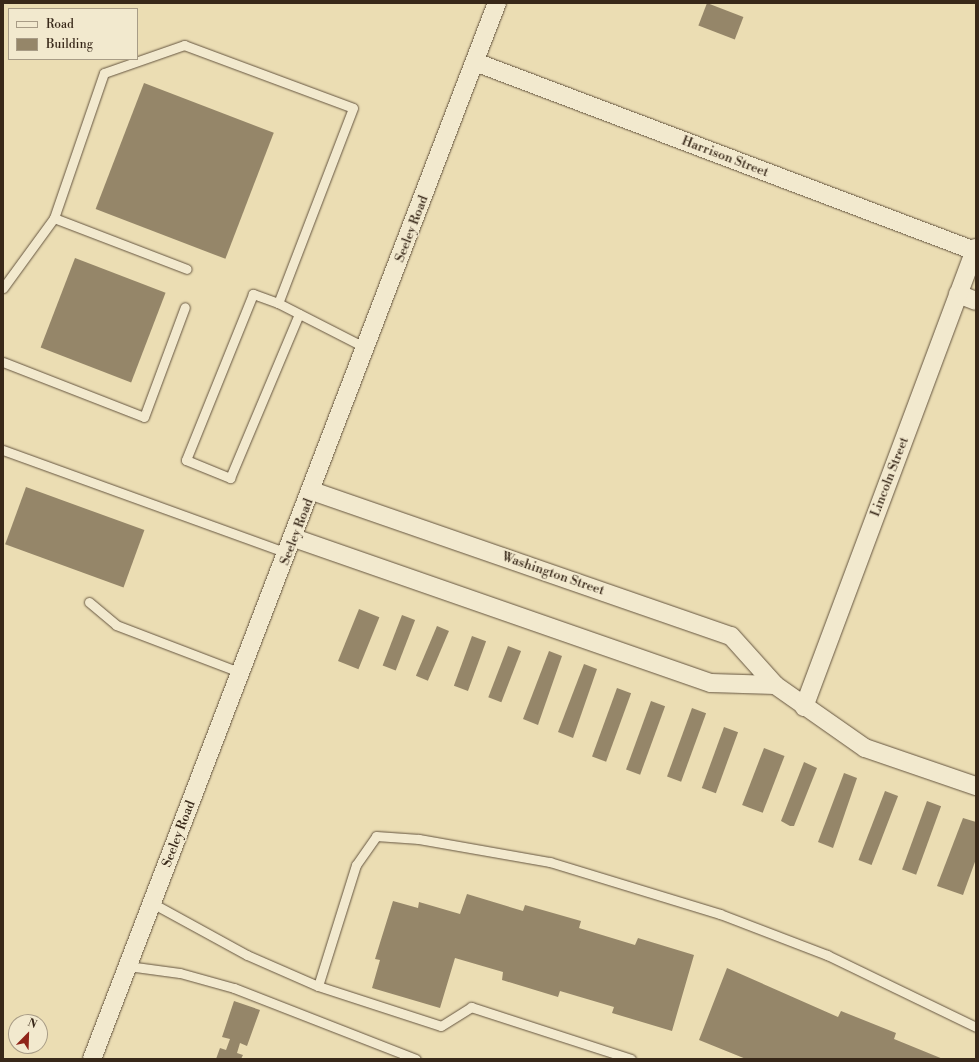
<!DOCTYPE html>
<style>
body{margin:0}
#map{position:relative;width:979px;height:1062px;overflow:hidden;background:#ebddb3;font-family:"Libre Bodoni",serif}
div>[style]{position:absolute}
.building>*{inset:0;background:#958669;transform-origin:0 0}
.roads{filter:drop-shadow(0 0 1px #655540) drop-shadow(0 0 1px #655540)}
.lane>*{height:9px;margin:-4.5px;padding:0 4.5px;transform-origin:4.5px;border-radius:4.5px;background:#f2e9ce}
.street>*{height:18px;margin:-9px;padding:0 9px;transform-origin:9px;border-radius:9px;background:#f2e9ce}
span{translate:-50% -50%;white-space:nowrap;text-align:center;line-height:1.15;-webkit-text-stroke:3px #f2e9ce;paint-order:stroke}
.street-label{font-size:13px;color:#382819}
.frame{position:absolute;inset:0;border:4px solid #382819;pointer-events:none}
.legend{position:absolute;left:8px;top:8px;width:130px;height:52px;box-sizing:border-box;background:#f2e9ce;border:1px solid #a89c86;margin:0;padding:5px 7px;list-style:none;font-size:12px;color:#382819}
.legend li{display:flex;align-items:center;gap:8px;height:20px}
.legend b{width:20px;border:1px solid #a89c86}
.north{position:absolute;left:8px;top:1014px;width:40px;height:40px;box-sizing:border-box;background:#f2e9ce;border:1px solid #a89c86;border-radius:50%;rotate:23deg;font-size:11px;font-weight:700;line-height:16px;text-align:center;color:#382819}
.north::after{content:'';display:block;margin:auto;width:14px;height:18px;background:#8f2418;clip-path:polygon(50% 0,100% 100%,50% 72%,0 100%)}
</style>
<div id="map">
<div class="building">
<div style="left:707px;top:3px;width:39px;height:24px;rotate:21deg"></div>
<div style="left:144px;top:83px;width:139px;height:135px;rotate:21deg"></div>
<div style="left:75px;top:258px;width:97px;height:96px;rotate:21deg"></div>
<div style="left:26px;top:487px;width:126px;height:61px;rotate:20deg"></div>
<div style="left:359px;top:609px;width:22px;height:56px;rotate:22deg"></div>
<div style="left:402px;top:615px;width:14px;height:54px;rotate:21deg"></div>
<div style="left:437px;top:626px;width:13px;height:54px;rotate:23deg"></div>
<div style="left:472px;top:636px;width:15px;height:53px;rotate:20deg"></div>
<div style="left:508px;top:646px;width:14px;height:55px;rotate:21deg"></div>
<div style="clip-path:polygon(549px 651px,562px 656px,538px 725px,523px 719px)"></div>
<div style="clip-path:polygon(584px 664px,597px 669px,573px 738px,558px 732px)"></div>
<div style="left:617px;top:688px;width:15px;height:73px;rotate:20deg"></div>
<div style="left:651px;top:701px;width:15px;height:73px;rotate:20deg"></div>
<div style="left:692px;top:708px;width:15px;height:73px;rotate:20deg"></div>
<div style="left:724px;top:727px;width:15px;height:65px;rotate:20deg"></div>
<div style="left:764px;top:748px;width:22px;height:61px;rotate:21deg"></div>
<div style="clip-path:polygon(804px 762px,817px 768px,794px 826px,790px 826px,781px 821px)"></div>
<div style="clip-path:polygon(844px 773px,857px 778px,833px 848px,818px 842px)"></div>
<div style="left:885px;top:791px;width:14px;height:74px;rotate:21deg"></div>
<div style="left:927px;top:801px;width:15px;height:73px;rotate:20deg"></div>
<div style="clip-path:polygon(963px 818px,976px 822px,976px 859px,963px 895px,937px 886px)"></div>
<div style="clip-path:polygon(467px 894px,523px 911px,525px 905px,581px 921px,579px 928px,635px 945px,638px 938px,694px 955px,672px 1031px,612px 1013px,614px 1007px,560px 991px,558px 997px,502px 980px,503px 972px,455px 958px,440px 1008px,372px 988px,380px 960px,375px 959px,393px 901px,418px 908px,419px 902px,460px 914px)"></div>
<div style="clip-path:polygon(727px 968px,838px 1017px,841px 1011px,896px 1033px,894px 1039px,943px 1059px,746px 1059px,699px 1040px)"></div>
<div style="clip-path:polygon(234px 1001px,260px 1010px,247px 1046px,240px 1043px,237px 1053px,243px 1055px,241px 1059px,216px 1059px,220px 1048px,226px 1050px,230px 1039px,222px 1037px)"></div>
</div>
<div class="roads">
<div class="lane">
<div style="left:54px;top:218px;width:142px;rotate:21deg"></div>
<div style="left:3px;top:288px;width:87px;rotate:-53.9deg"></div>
<div style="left:54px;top:218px;width:153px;rotate:-71deg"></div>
<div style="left:104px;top:73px;width:85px;rotate:-19.3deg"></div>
<div style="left:184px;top:45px;width:180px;rotate:20.4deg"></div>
<div style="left:353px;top:108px;width:209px;rotate:111deg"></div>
<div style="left:278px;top:303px;width:99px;rotate:27.1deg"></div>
<div style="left:278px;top:303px;width:27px;rotate:-160deg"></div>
<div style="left:253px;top:294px;width:179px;rotate:112deg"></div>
<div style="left:186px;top:460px;width:48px;rotate:22.2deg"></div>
<div style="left:230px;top:478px;width:178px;rotate:-67.2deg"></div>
<div style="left:3px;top:362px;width:151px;rotate:21.3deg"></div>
<div style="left:144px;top:417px;width:117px;rotate:-69.6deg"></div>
<div style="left:3px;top:450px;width:303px;rotate:19.9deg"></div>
<div style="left:89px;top:602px;width:35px;rotate:40deg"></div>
<div style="left:116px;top:625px;width:135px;rotate:20.9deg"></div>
<div style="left:152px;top:903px;width:108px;rotate:28.7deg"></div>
<div style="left:247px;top:955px;width:77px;rotate:23.6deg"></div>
<div style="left:318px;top:986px;width:127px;rotate:-72.6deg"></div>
<div style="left:356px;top:865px;width:35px;rotate:-55deg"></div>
<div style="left:376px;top:836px;width:43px;rotate:4deg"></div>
<div style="left:419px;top:839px;width:133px;rotate:10deg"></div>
<div style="left:550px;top:862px;width:178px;rotate:17deg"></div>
<div style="left:720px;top:914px;width:115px;rotate:21deg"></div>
<div style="left:827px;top:955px;width:165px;rotate:25.8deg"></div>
<div style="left:128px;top:966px;width:52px;rotate:7.7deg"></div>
<div style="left:180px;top:973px;width:56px;rotate:15.5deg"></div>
<div style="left:234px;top:988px;width:195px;rotate:21.3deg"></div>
<div style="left:318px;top:986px;width:129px;rotate:18deg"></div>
<div style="left:441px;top:1026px;width:36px;rotate:-32deg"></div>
<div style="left:471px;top:1007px;width:168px;rotate:18deg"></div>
</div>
<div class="street">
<div style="left:475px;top:62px;width:535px;rotate:20.71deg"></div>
<div style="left:958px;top:294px;width:19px;rotate:21deg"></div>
<div style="left:312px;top:491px;width:443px;rotate:19.1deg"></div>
<div style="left:731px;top:636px;width:66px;rotate:48.1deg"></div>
<div style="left:775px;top:685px;width:110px;rotate:35deg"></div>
<div style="left:865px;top:748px;width:117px;rotate:18.9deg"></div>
<div style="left:294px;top:538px;width:441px;rotate:19.2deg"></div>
<div style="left:711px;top:683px;width:64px;rotate:1.8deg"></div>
<div style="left:804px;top:707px;width:490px;rotate:-69.5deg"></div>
<div style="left:92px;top:1059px;width:1131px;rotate:-69.02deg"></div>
</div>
</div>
<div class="street-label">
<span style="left:725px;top:157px;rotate:21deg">Harrison Street</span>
<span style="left:412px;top:229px;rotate:-69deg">Seeley Road</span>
<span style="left:890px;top:477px;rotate:-69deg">Lincoln Street</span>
<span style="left:297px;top:532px;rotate:-69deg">Seeley Road</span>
<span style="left:553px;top:574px;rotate:19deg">Washington Street</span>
<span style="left:179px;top:834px;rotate:-69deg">Seeley Road</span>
</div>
<div class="frame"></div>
<ul class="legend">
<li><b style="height:5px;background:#f2e9ce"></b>Road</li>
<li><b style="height:11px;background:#958669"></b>Building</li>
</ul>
<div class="north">N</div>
</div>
